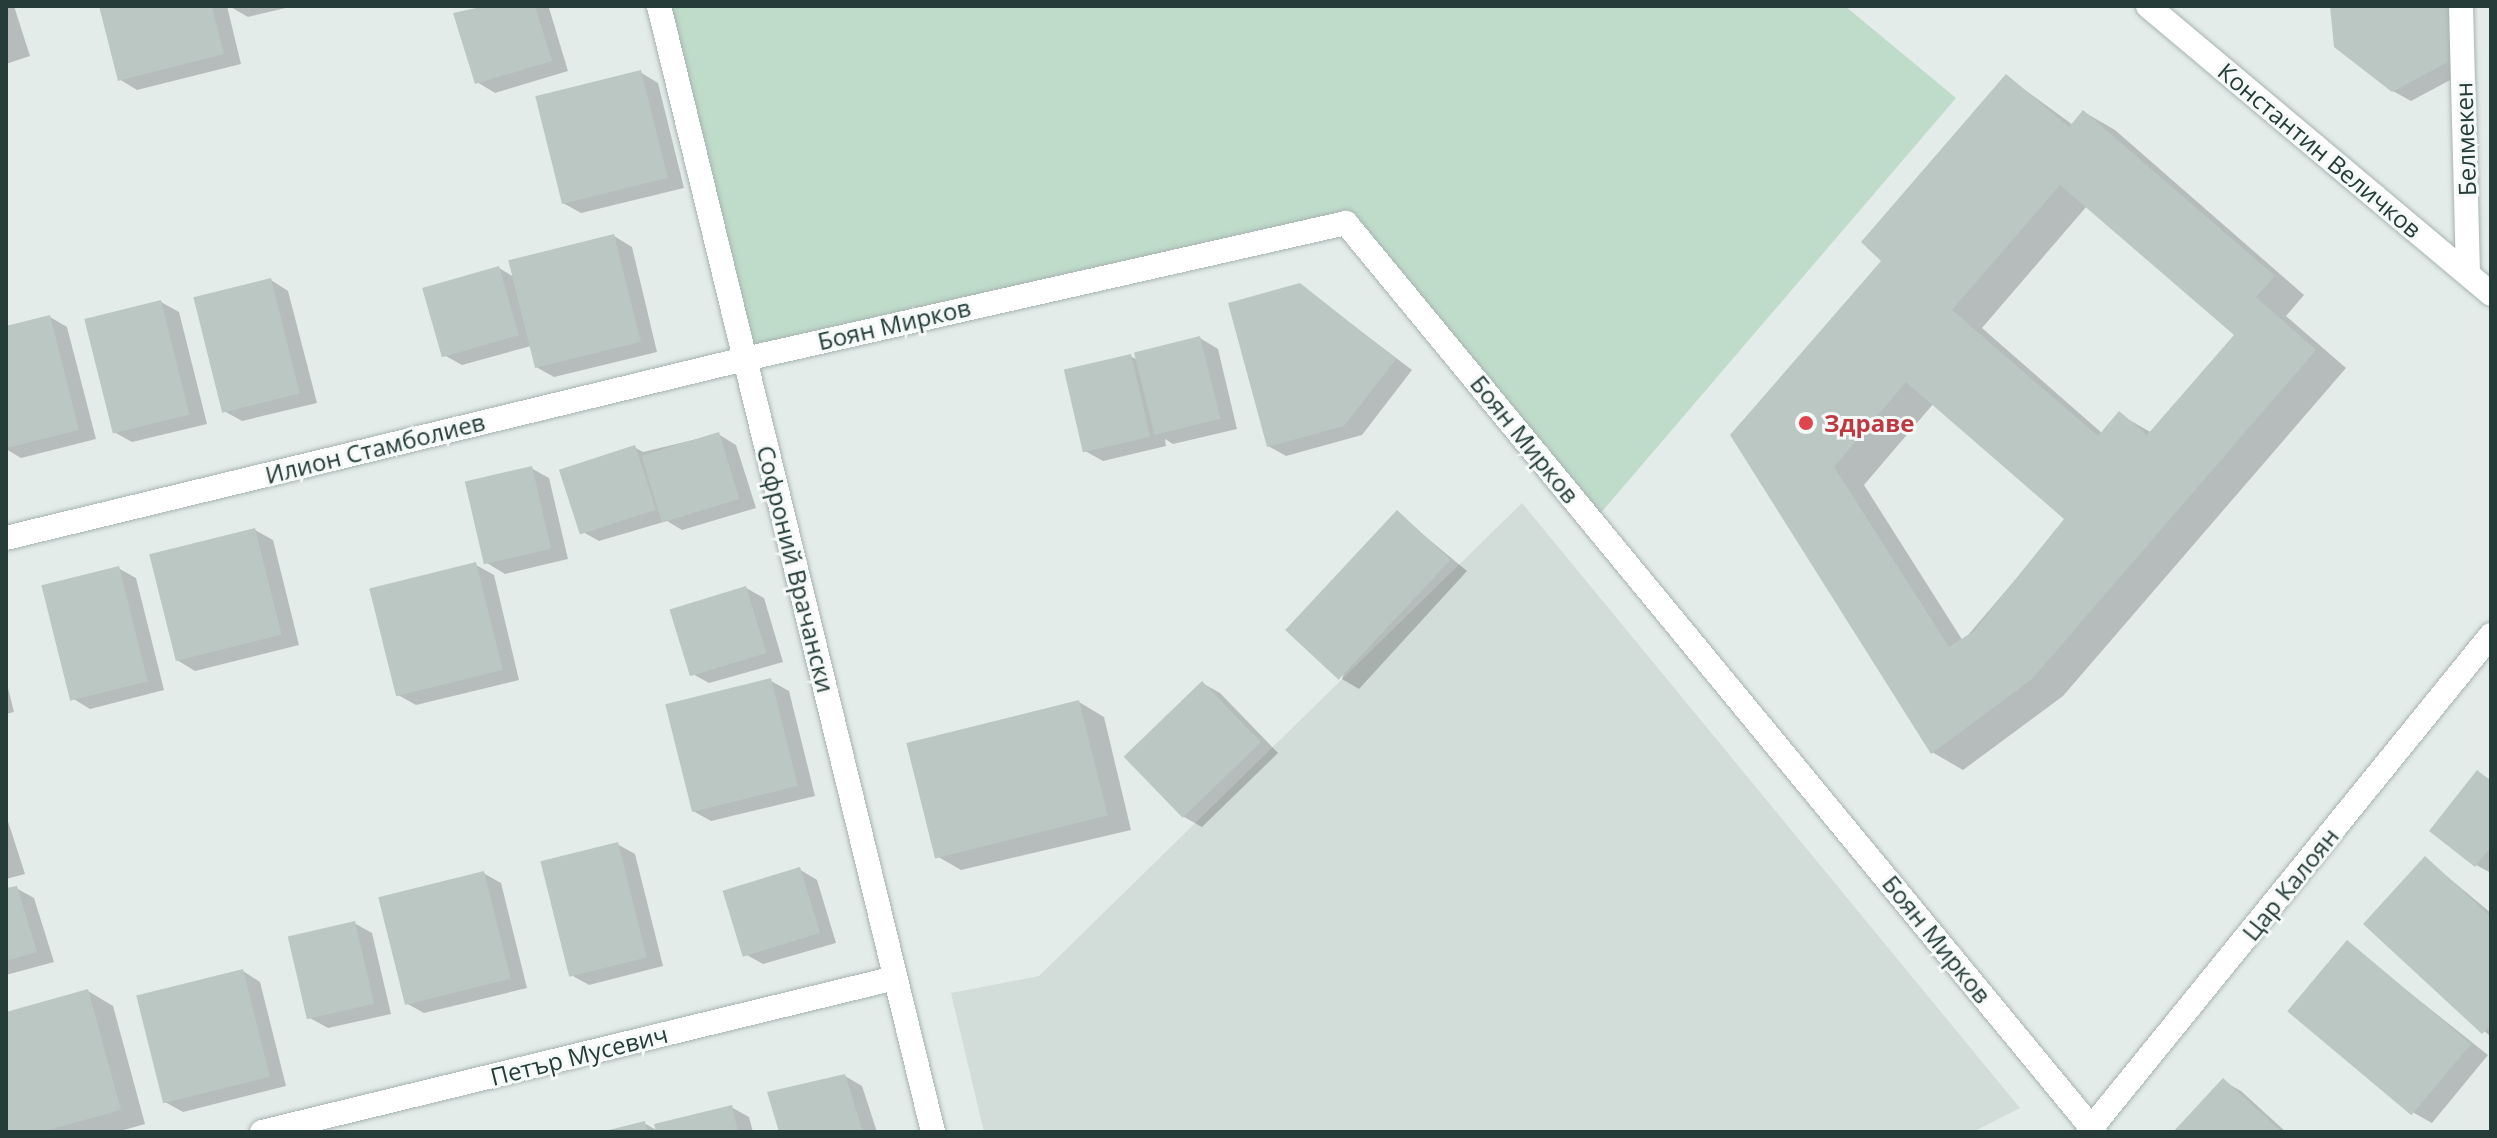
<!DOCTYPE html>
<meta charset="utf-8">
<style>
body{margin:0}
#map{position:relative;width:2497px;height:1138px;overflow:hidden;background:#e4ecea;font-family:"Open Sans",sans-serif}
div>[style]{position:absolute}
.built>*{inset:0;background:#d2dcd9}
.green>*{inset:0;background:#bfdbca}
.shadow>*{inset:0;background:#0003}
.building>*{inset:0;background:#bac7c3;transform-origin:0 0}
.roads{filter:drop-shadow(0 0 2px #a7b4b1) drop-shadow(0 0 2px #a7b4b1)}
.minor>*{height:24px;margin:-12px;padding:0 12px;transform-origin:12px;border-radius:12px;background:#fff}
.dots>*{width:22px;height:22px;translate:-50% -50%;box-sizing:border-box;border:4px solid #f5f9f7;border-radius:50%}
span{translate:-50% -50%;white-space:nowrap;text-align:center;line-height:1.15;-webkit-text-stroke:6px #f5f9f7;paint-order:stroke}
.street-label{font-size:24px;color:#253c39}
.health-label{font-size:24px;color:#be3a42;font-weight:700}
.left{translate:0 -50%;text-align:left}
.frame{position:absolute;inset:0;border:8px solid #253c39;pointer-events:none}
</style>
<div id="map">
<div class="built">
<div style="clip-path:polygon(1522px 503px,2020px 1108px,1973px 1132px,984px 1132px,951px 993px,1039px 976px)"></div>
</div>
<div class="green">
<div style="clip-path:polygon(659px 6px,1845px 6px,1956px 98px,1593px 522px,1346px 223px,745px 359px)"></div>
</div>
<div class="shadow">
<div style="clip-path:polygon(6px 6px,14px 6px,30px 56px,6px 64px)"></div>
<div style="clip-path:polygon(101px 6px,227px 6px,241px 64px,137px 90px,119px 79px)"></div>
<div style="clip-path:polygon(229px 6px,294px 6px,248px 17px)"></div>
<div style="clip-path:polygon(494px 6px,549px 8px,568px 71px,495px 93px,477px 82px)"></div>
<div style="clip-path:polygon(2332px 6px,2464px 6px,2469px 70px,2411px 101px,2393px 91px)"></div>
<div style="clip-path:polygon(640px 72px,658px 83px,684px 188px,581px 213px,563px 203px)"></div>
<div style="clip-path:polygon(evenodd,2006px 76px,2073px 125px,2084px 112px,2115px 130px,2304px 295px,2286px 316px,2346px 368px,2063px 696px,1963px 770px,1932px 752px,1733px 435px,1884px 260px,2006px 76px,2087px 206px,2237px 334px,2152px 433px,2119px 414px,2103px 434px,1982px 328px,2087px 206px,2006px 76px,1934px 403px,2067px 519px,1963px 641px,1864px 485px,1934px 403px)"></div>
<div style="clip-path:polygon(614px 236px,632px 247px,657px 352px,554px 377px,536px 367px,531px 346px,462px 365px,444px 355px,499px 268px,514px 277px)"></div>
<div style="clip-path:polygon(271px 280px,288px 291px,317px 403px,242px 421px,224px 411px)"></div>
<div style="clip-path:polygon(1300px 285px,1412px 370px,1362px 435px,1286px 456px,1268px 446px)"></div>
<div style="clip-path:polygon(161px 302px,179px 312px,207px 424px,132px 442px,114px 432px)"></div>
<div style="clip-path:polygon(50px 317px,67px 327px,96px 439px,21px 458px,6px 449px,6px 328px)"></div>
<div style="clip-path:polygon(1200px 338px,1218px 349px,1237px 429px,1173px 444px,1165px 439px,1166px 446px,1103px 461px,1085px 451px,1130px 356px,1138px 360px)"></div>
<div style="clip-path:polygon(718px 434px,736px 445px,756px 508px,682px 530px,667px 521px,599px 541px,581px 531px,634px 447px,643px 452px)"></div>
<div style="clip-path:polygon(531px 468px,549px 478px,568px 559px,505px 574px,487px 563px)"></div>
<div style="clip-path:polygon(1397px 513px,1467px 571px,1359px 689px,1342px 679px)"></div>
<div style="clip-path:polygon(255px 530px,273px 540px,299px 645px,195px 671px,177px 660px)"></div>
<div style="clip-path:polygon(476px 565px,494px 575px,519px 680px,416px 705px,398px 695px)"></div>
<div style="clip-path:polygon(118px 568px,136px 578px,164px 690px,90px 709px,72px 698px)"></div>
<div style="clip-path:polygon(746px 588px,764px 598px,783px 662px,709px 683px,691px 673px)"></div>
<div style="clip-path:polygon(6px 680px,14px 712px,6px 714px)"></div>
<div style="clip-path:polygon(771px 681px,789px 691px,815px 796px,711px 821px,693px 811px)"></div>
<div style="clip-path:polygon(1202px 683px,1220px 693px,1278px 753px,1202px 827px,1184px 817px)"></div>
<div style="clip-path:polygon(1079px 702px,1104px 717px,1131px 830px,961px 870px,935px 855px)"></div>
<div style="clip-path:polygon(2478px 773px,2491px 780px,2491px 873px,2476px 865px)"></div>
<div style="clip-path:polygon(6px 815px,25px 874px,6px 879px)"></div>
<div style="clip-path:polygon(617px 844px,635px 854px,663px 966px,589px 985px,571px 975px)"></div>
<div style="clip-path:polygon(2426px 859px,2491px 913px,2491px 1037px,2366px 924px)"></div>
<div style="clip-path:polygon(799px 869px,817px 880px,836px 943px,763px 964px,745px 954px)"></div>
<div style="clip-path:polygon(483px 873px,501px 883px,527px 988px,424px 1013px,406px 1003px)"></div>
<div style="clip-path:polygon(16px 888px,34px 898px,54px 962px,6px 975px,6px 890px)"></div>
<div style="clip-path:polygon(354px 923px,372px 933px,391px 1014px,328px 1028px,310px 1018px)"></div>
<div style="clip-path:polygon(2347px 943px,2488px 1055px,2432px 1123px,2414px 1113px)"></div>
<div style="clip-path:polygon(243px 971px,260px 982px,286px 1086px,183px 1112px,165px 1102px)"></div>
<div style="clip-path:polygon(88px 991px,113px 1006px,145px 1124px,117px 1132px,6px 1132px,6px 1014px)"></div>
<div style="clip-path:polygon(845px 1076px,862px 1086px,877px 1132px,781px 1132px)"></div>
<div style="clip-path:polygon(2223px 1081px,2241px 1091px,2286px 1132px,2176px 1132px)"></div>
<div style="clip-path:polygon(731px 1107px,749px 1117px,753px 1132px,609px 1132px,644px 1123px,658px 1131px)"></div>
</div>
<div class="building">
<div style="clip-path:polygon(99px 6px,212px 6px,224px 54px,118px 81px)"></div>
<div style="clip-path:polygon(485px 6px,535px 6px,552px 61px,475px 84px,453px 13px)"></div>
<div style="clip-path:polygon(2330px 6px,2448px 6px,2452px 60px,2392px 92px,2334px 47px)"></div>
<div style="left:641px;top:70px;width:111px;height:109px;rotate:76deg"></div>
<div style="clip-path:polygon(evenodd,2006px 74px,2069px 127px,2083px 110px,2275px 276px,2256px 297px,2316px 350px,2032px 679px,1931px 754px,1730px 435px,1881px 261px,1861px 242px,2006px 74px,2060px 185px,2234px 335px,2147px 435px,2119px 411px,2098px 436px,1952px 310px,2060px 185px,2006px 74px,1906px 382px,2064px 519px,1974px 631px,1949px 647px,1834px 467px,1906px 382px)"></div>
<div style="left:614px;top:234px;width:111px;height:109px;rotate:76deg"></div>
<div style="left:499px;top:266px;width:72px;height:80px;rotate:74deg"></div>
<div style="left:271px;top:278px;width:119px;height:80px;rotate:76deg"></div>
<div style="clip-path:polygon(1300px 283px,1396px 359px,1344px 426px,1267px 447px,1228px 303px)"></div>
<div style="left:161px;top:300px;width:118px;height:79px;rotate:76deg"></div>
<div style="clip-path:polygon(50px 315px,79px 430px,6px 448px,6px 326px)"></div>
<div style="left:1200px;top:336px;width:85px;height:68px;rotate:76deg"></div>
<div style="left:1131px;top:354px;width:85px;height:69px;rotate:77deg"></div>
<div style="left:719px;top:432px;width:70px;height:81px;rotate:73deg"></div>
<div style="left:635px;top:445px;width:68px;height:80px;rotate:72deg"></div>
<div style="left:532px;top:466px;width:85px;height:69px;rotate:77deg"></div>
<div style="left:1397px;top:510px;width:73px;height:164px;rotate:43deg"></div>
<div style="left:255px;top:528px;width:110px;height:109px;rotate:76deg"></div>
<div style="left:476px;top:562px;width:111px;height:110px;rotate:76deg"></div>
<div style="left:119px;top:566px;width:119px;height:80px;rotate:76deg"></div>
<div style="left:746px;top:586px;width:70px;height:80px;rotate:73deg"></div>
<div style="left:771px;top:678px;width:111px;height:109px;rotate:76deg"></div>
<div style="left:1202px;top:681px;width:85px;height:109px;rotate:46deg"></div>
<div style="left:1079px;top:700px;width:119px;height:178px;rotate:76deg"></div>
<div style="clip-path:polygon(2477px 770px,2491px 781px,2491px 847px,2475px 867px,2429px 831px)"></div>
<div style="left:618px;top:842px;width:119px;height:80px;rotate:76deg"></div>
<div style="clip-path:polygon(2425px 856px,2491px 917px,2491px 1025px,2482px 1034px,2363px 924px)"></div>
<div style="left:800px;top:867px;width:69px;height:81px;rotate:73deg"></div>
<div style="left:484px;top:871px;width:111px;height:109px;rotate:76deg"></div>
<div style="clip-path:polygon(17px 886px,37px 952px,6px 961px,6px 888px)"></div>
<div style="left:355px;top:921px;width:85px;height:69px;rotate:77deg"></div>
<div style="left:2347px;top:940px;width:162px;height:93px;rotate:40deg"></div>
<div style="left:243px;top:969px;width:111px;height:110px;rotate:76deg"></div>
<div style="clip-path:polygon(88px 989px,121px 1110px,41px 1132px,6px 1132px,6px 1012px)"></div>
<div style="clip-path:polygon(845px 1074px,863px 1132px,779px 1132px,767px 1092px)"></div>
<div style="clip-path:polygon(2223px 1078px,2282px 1132px,2173px 1132px)"></div>
<div style="clip-path:polygon(732px 1105px,738px 1132px,656px 1132px,654px 1124px)"></div>
<div style="clip-path:polygon(645px 1121px,647px 1132px,605px 1132px,605px 1131px)"></div>
</div>
<div class="roads">
<div class="minor">
<div style="left:659px;top:6px;width:1159px;rotate:76.32deg"></div>
<div style="left:2148px;top:6px;width:448px;rotate:40deg"></div>
<div style="left:2461px;top:6px;width:267px;rotate:88.5deg"></div>
<div style="left:6px;top:538px;width:760px;rotate:-13.62deg"></div>
<div style="left:745px;top:359px;width:616px;rotate:-12.75deg"></div>
<div style="left:1346px;top:223px;width:1178px;rotate:50.51deg"></div>
<div style="left:262px;top:1132px;width:651px;rotate:-13.67deg"></div>
<div style="left:2088px;top:1132px;width:640px;rotate:-50.96deg"></div>
</div>
</div>
<div class="dots">
<div style="left:1806px;top:423px;background:#e0444e"></div>
</div>
<div class="street-label">
<span style="left:2465px;top:139px;rotate:-92deg">Белмекен</span>
<span style="left:2320px;top:150px;rotate:40deg">Константин Величков</span>
<span style="left:894px;top:324px;rotate:-13deg">Боян Мирков</span>
<span style="left:1525px;top:439px;rotate:51deg">Боян Мирков</span>
<span style="left:375px;top:448px;rotate:-14deg">Илион Стамболиев</span>
<span style="left:796px;top:569px;rotate:76deg">Софроний Врачански</span>
<span style="left:2290px;top:884px;rotate:-51deg">Цар Калоян</span>
<span style="left:1937px;top:939px;rotate:51deg">Боян Мирков</span>
<span style="left:579px;top:1055px;rotate:-14deg">Петър Мусевич</span>
</div>
<div class="health-label">
<span class="left" style="left:1824px;top:423px">Здраве</span>
</div>
<div class="frame"></div>
</div>
